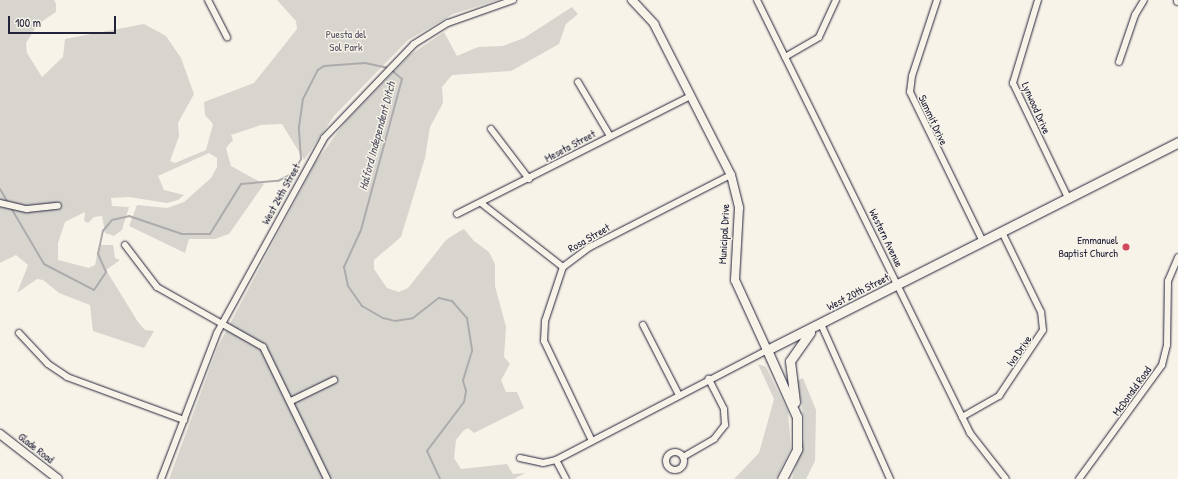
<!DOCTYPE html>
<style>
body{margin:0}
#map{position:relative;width:1178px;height:479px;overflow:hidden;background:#f7f3e8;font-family:"Patrick Hand",sans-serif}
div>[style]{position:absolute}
.green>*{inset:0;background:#d8d5cf}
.stream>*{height:2px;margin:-1px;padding:0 1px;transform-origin:1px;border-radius:1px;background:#aeabad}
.roads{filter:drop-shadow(0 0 1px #22223b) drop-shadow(0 0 1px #22223b)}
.minor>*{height:6px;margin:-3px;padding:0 3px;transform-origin:3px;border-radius:3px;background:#f7f3e8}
.minor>.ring{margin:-3px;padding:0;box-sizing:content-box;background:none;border:6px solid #f7f3e8;border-radius:50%}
.tertiary>*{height:8px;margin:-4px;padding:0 4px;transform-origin:4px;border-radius:4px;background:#f7f3e8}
.secondary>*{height:9px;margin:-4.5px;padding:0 4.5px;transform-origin:4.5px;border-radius:4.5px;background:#f7f3e8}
.dots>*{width:11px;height:11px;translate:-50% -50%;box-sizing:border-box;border:2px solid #f7f3e8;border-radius:50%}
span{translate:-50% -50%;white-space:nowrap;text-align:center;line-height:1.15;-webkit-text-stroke:3px #f7f3e8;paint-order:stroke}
.park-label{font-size:11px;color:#504f60}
.street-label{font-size:11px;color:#22223b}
.poi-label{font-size:11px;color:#22223b}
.right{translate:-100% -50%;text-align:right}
.water-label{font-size:12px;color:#535263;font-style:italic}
.scale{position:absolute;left:8px;top:16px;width:108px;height:18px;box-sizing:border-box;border:2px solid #22223b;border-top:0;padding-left:5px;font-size:12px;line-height:14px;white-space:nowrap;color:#22223b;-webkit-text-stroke:3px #f7f3e8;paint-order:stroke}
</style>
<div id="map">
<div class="green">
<div style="clip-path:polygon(0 0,54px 0,56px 4px,56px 12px,38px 24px,26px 43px,27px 53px,42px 77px,63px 57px,65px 39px,144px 24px,166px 36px,181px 58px,194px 94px,178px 123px,179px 136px,170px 161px,175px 163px,206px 150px,213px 124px,205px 115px,204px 102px,254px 83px,297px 29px,296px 21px,277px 0,498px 0,453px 14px,408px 40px,334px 116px,304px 160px,282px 124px,261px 125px,231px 135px,233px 140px,226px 148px,231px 166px,264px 184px,229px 234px,215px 239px,189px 239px,185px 253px,129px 226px,137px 205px,167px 208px,184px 202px,211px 178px,217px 167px,217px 158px,209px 153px,158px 176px,164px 190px,184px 195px,178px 200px,167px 203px,129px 197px,111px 198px,112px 206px,129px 207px,122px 230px,114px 236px,105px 233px,102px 216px,94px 217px,88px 223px,84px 221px,85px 212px,65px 222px,58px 243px,58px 260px,89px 268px,95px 265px,99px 245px,113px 245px,115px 258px,120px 260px,106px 270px,138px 322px,145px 330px,154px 331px,144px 348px,93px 331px,90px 305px,59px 293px,43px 280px,37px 279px,17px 293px,28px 265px,16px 255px,0 263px)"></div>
<div style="clip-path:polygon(572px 7px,578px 14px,566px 24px,559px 44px,511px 71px,452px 75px,442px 87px,443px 103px,430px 127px,425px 158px,401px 237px,374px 260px,374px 269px,387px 288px,399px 292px,408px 288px,446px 240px,460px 231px,464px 229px,474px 241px,489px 252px,495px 264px,495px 286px,506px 327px,504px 357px,510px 364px,501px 380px,506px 392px,517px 392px,524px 408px,474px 433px,468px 428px,463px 431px,456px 440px,454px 458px,461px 469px,507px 464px,513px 474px,525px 473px,514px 479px,169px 479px,218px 346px,316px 162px,345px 122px,410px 55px,444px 32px,457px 56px,478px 47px,503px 46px,524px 38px)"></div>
<div style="clip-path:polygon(758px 364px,766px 367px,788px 412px,791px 448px,776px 479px,734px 479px,759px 453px,774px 399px)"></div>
<div style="clip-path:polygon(803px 378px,816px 410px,815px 461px,806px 479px,792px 479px,804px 440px,804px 419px,797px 381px)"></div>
</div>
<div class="stream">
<div style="left:0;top:189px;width:87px;rotate:59.6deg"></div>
<div style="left:44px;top:264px;width:56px;rotate:27.5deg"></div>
<div style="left:94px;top:290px;width:22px;rotate:-56deg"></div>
<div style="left:106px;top:272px;width:20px;rotate:-114deg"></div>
<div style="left:98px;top:254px;width:24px;rotate:-78deg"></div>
<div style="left:103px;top:231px;width:14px;rotate:-51deg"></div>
<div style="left:112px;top:220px;width:17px;rotate:-13deg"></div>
<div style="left:129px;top:216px;width:56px;rotate:18.8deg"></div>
<div style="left:182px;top:234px;width:28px"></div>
<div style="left:210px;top:234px;width:59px;rotate:-58.2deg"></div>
<div style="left:241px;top:184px;width:37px;rotate:-5deg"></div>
<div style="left:278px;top:181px;width:17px;rotate:-28deg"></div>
<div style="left:293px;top:173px;width:16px;rotate:-60deg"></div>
<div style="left:301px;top:159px;width:32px;rotate:-94deg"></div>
<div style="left:299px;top:127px;width:28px;rotate:-82deg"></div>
<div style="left:303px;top:99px;width:33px;rotate:-63deg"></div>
<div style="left:318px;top:70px;width:7px;rotate:-34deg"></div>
<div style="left:324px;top:66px;width:41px;rotate:-4.2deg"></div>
<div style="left:365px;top:63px;width:25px;rotate:12deg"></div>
<div style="left:389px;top:68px;width:17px;rotate:40deg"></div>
<div style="left:402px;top:79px;width:156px;rotate:105.2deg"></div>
<div style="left:361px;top:230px;width:41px;rotate:114.7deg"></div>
<div style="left:344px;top:267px;width:19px;rotate:78deg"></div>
<div style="left:348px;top:286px;width:24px;rotate:55deg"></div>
<div style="left:362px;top:306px;width:24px;rotate:30deg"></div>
<div style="left:383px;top:318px;width:12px;rotate:14deg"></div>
<div style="left:395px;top:321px;width:18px;rotate:-9deg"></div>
<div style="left:413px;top:318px;width:33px;rotate:-38deg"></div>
<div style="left:439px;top:298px;width:13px;rotate:13deg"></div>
<div style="left:452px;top:301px;width:23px;rotate:49deg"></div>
<div style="left:467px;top:318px;width:33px;rotate:81deg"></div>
<div style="left:472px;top:351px;width:31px;rotate:107deg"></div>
<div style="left:463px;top:381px;width:10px;rotate:73deg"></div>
<div style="left:466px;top:391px;width:11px;rotate:100deg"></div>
<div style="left:464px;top:402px;width:61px;rotate:127.1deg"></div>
<div style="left:427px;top:451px;width:31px;rotate:65deg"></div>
</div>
<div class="roads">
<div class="minor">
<div style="left:208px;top:0;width:42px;rotate:62.8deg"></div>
<div style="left:757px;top:0;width:483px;rotate:63.8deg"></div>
<div style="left:970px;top:433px;width:58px;rotate:52deg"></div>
<div style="left:937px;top:0;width:80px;rotate:108.2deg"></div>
<div style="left:912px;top:76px;width:16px;rotate:97deg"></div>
<div style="left:910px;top:92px;width:167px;rotate:64deg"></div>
<div style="left:1038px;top:0;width:87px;rotate:106.8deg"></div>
<div style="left:1013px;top:83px;width:127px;rotate:64.4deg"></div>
<div style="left:785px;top:57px;width:39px;rotate:-30deg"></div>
<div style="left:819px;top:37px;width:41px;rotate:-65.3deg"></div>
<div style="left:1119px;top:62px;width:50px;rotate:-71.2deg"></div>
<div style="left:1135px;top:15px;width:17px;rotate:-59deg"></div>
<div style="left:578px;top:82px;width:63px;rotate:59.3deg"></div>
<div style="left:491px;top:129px;width:63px;rotate:52.8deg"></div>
<div style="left:0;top:203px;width:28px;rotate:13deg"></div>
<div style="left:27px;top:209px;width:31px;rotate:-6deg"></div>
<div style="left:481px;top:203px;width:104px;rotate:38deg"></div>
<div style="left:457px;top:214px;width:262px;rotate:-26.8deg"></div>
<div style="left:125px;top:245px;width:53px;rotate:52.7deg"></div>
<div style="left:157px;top:287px;width:122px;rotate:29.5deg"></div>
<div style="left:263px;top:347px;width:147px;rotate:64.1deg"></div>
<div style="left:821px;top:324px;width:170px;rotate:66deg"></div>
<div style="left:643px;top:325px;width:79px;rotate:62.8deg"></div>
<div style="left:19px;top:333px;width:42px;rotate:46.9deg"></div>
<div style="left:48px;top:364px;width:23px;rotate:34deg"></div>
<div style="left:67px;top:377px;width:125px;rotate:20.2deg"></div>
<div style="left:291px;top:401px;width:48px;rotate:-26deg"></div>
<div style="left:962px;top:417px;width:43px;rotate:-29.6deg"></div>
<div style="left:999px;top:396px;width:79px;rotate:-56.3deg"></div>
<div style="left:1043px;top:330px;width:18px;rotate:-96deg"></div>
<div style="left:1041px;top:312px;width:89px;rotate:-116deg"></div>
<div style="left:592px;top:441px;width:111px;rotate:-115.6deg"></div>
<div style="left:544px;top:341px;width:20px;rotate:-87deg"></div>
<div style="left:545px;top:321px;width:57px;rotate:-71.6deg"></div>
<div style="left:563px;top:267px;width:34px;rotate:-37deg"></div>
<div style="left:590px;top:247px;width:158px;rotate:-27.1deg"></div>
<div class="ring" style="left:666px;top:452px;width:12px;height:12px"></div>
<div style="left:683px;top:457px;width:36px;rotate:-30deg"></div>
<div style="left:714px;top:439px;width:18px;rotate:-52deg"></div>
<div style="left:725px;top:425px;width:16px;rotate:-94deg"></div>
<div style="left:724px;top:409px;width:34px;rotate:-117deg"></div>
<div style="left:520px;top:458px;width:24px;rotate:12deg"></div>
<div style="left:543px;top:463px;width:13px;rotate:-13deg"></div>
<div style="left:556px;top:460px;width:238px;rotate:-27.5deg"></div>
<div style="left:556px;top:460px;width:21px;rotate:62deg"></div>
<div style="left:161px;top:479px;width:156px;rotate:-69deg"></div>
<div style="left:217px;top:333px;width:222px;rotate:-61.2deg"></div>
<div style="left:324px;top:138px;width:130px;rotate:-46.2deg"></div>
<div style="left:414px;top:44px;width:40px;rotate:-32deg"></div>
<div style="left:448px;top:23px;width:69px;rotate:-19.5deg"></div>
<div style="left:1079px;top:479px;width:141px;rotate:-53.9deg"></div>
<div style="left:1162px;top:365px;width:21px;rotate:-76deg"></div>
<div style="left:1167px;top:345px;width:64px;rotate:-89.1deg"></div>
<div style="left:1168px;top:281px;width:26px;rotate:-67deg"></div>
</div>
<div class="tertiary">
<div style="left:632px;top:0;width:33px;rotate:47deg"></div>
<div style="left:654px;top:24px;width:169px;rotate:63deg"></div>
<div style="left:731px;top:175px;width:34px;rotate:76deg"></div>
<div style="left:739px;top:208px;width:72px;rotate:93.2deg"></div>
<div style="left:735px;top:280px;width:77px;rotate:65.4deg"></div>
<div style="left:1178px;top:0;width:1px;rotate:90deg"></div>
<div style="left:0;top:434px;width:73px;rotate:37.8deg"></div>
</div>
<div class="secondary">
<div style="left:795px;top:402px;width:41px;rotate:-97deg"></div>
<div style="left:790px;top:361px;width:35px;rotate:-55deg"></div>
<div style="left:782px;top:479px;width:34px;rotate:-63deg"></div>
<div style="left:797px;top:449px;width:32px;rotate:-90deg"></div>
<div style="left:797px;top:417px;width:73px;rotate:-114.1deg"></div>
<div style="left:767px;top:350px;width:461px;rotate:-26.8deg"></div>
</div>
</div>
<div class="dots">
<div style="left:1126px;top:247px;background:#d1495b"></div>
</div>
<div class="park-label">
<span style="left:346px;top:41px">Puesta del<br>Sol Park</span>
</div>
<div class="street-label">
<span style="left:1036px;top:108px;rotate:66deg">Lynwood Drive</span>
<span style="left:933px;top:120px;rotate:65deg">Summit Drive</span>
<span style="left:570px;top:146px;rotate:-28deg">Meseta Street</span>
<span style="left:281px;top:194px;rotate:-61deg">West 24th Street</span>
<span style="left:724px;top:234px;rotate:-87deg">Municipal Drive</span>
<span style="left:589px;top:238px;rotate:-30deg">Rosa Street</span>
<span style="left:886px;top:238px;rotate:64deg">Western Avenue</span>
<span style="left:858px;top:292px;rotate:-27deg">West 20th Street</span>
<span style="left:1019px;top:351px;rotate:-55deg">Iva Drive</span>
<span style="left:1132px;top:391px;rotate:-54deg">McDonald Road</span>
<span style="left:36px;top:448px;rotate:38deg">Glade Road</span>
</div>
<div class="poi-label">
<span class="right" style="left:1118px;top:247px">Emmanuel<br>Baptist Church</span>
</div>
<div class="water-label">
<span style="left:377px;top:136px;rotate:-75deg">Halford Independent Ditch</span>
</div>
<div class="scale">100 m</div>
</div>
